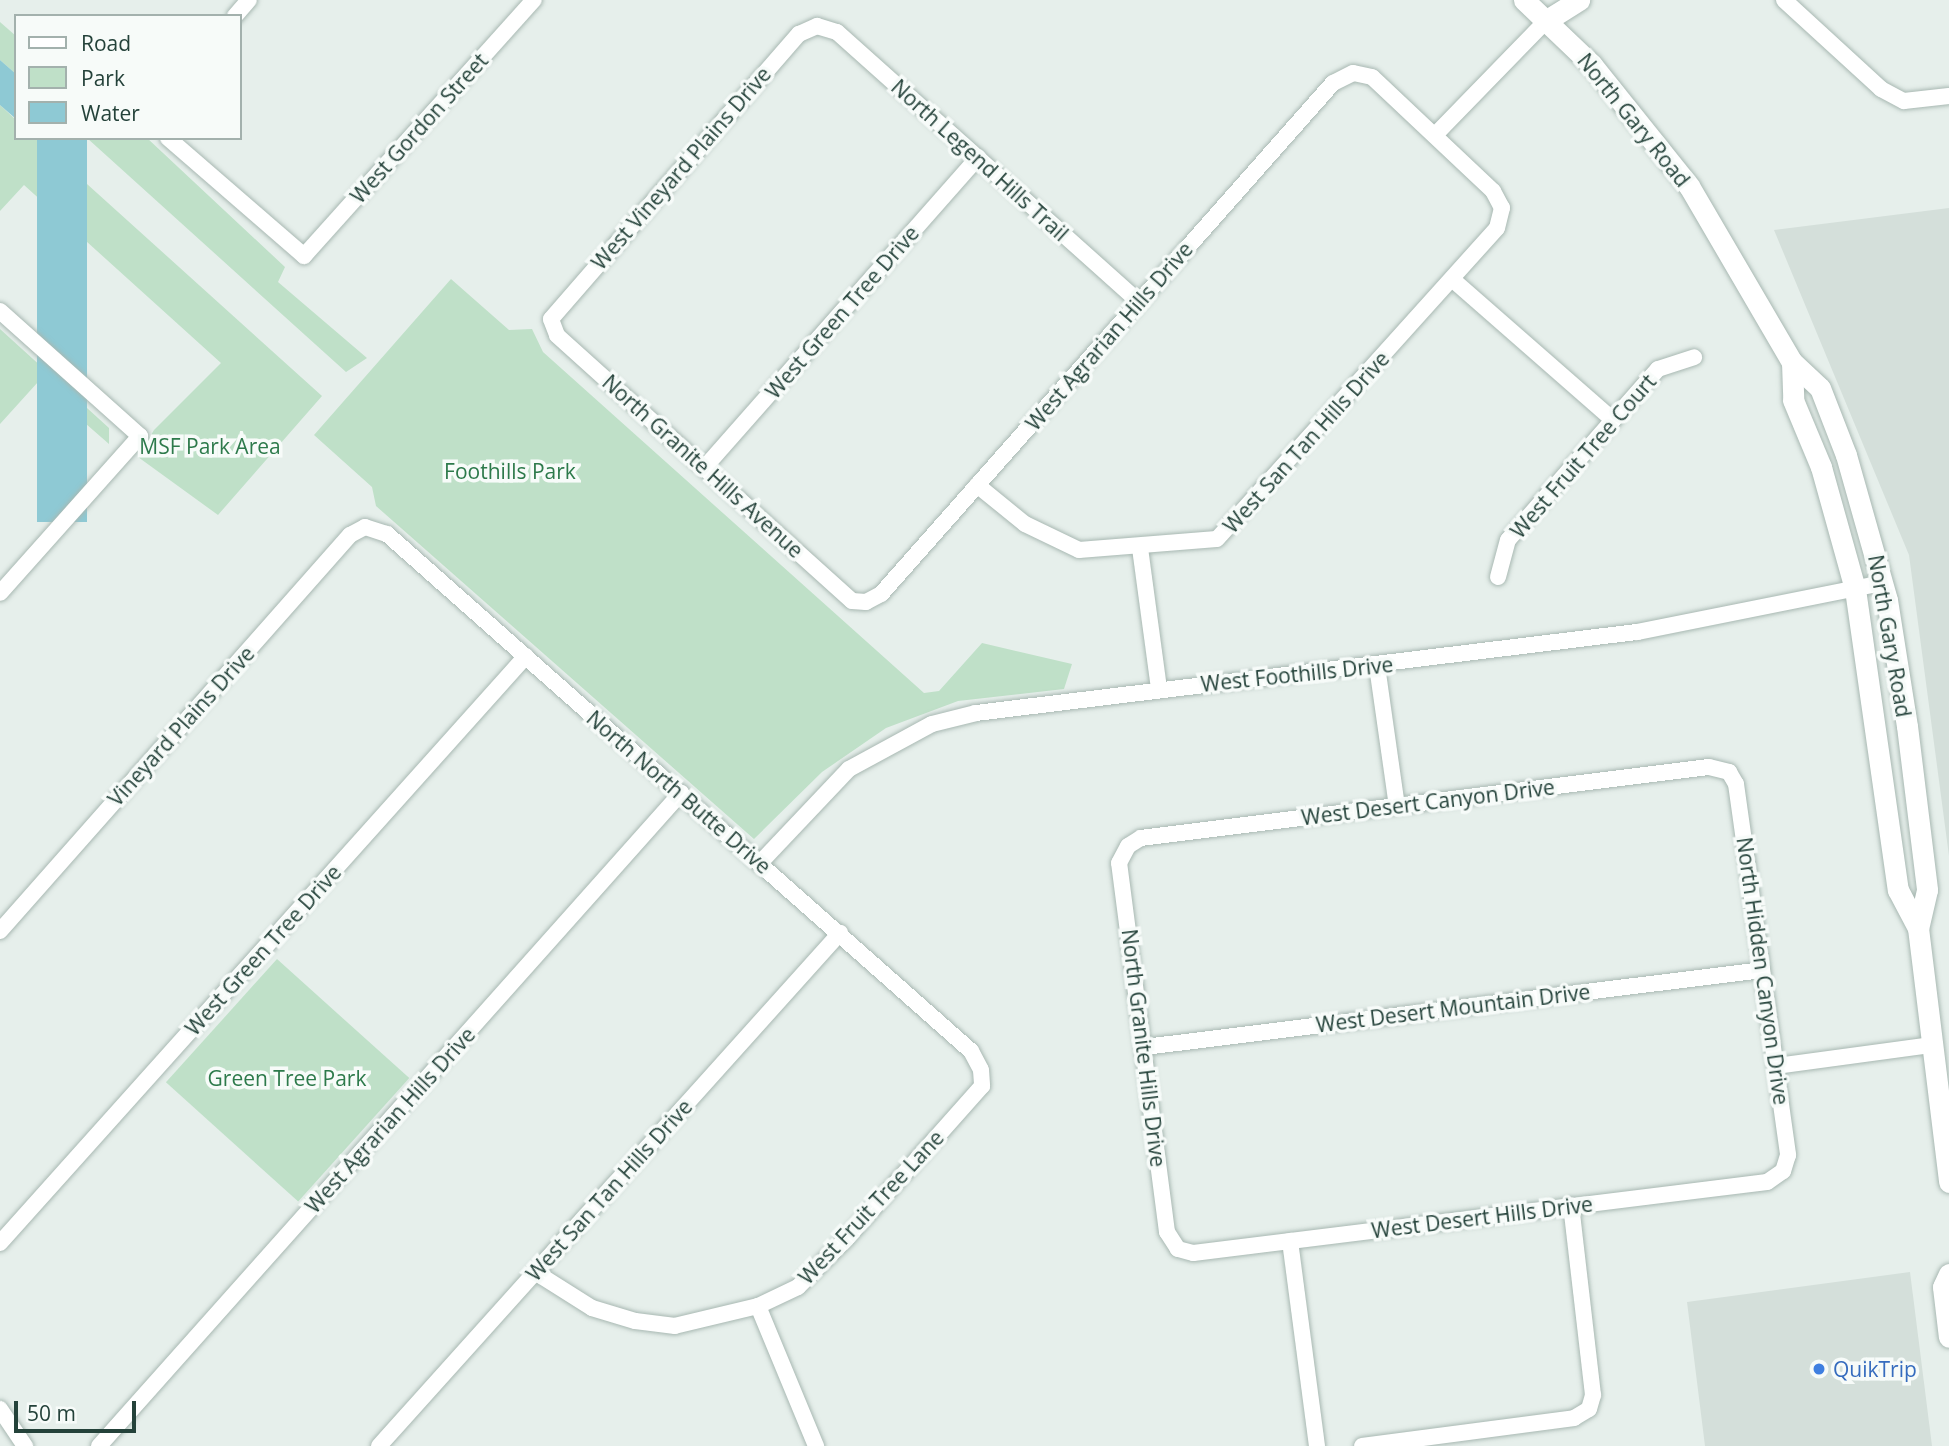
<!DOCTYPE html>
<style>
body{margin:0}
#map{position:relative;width:1949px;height:1446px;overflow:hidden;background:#e6efeb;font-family:"Open Sans",sans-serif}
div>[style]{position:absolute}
.built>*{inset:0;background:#d4dfda}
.green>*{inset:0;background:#bfe0c8;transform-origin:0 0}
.water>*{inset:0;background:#8ec9d4;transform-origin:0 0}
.roads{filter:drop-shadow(0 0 2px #a8b8b2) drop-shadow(0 0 2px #a8b8b2)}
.minor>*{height:16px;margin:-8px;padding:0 8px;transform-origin:8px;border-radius:8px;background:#fff}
.tertiary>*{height:21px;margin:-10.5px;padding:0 10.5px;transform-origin:10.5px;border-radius:10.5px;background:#fff}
.secondary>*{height:21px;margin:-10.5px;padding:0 10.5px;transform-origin:10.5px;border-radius:10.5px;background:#fff}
.dots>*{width:19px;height:19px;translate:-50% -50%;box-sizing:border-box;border:4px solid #f7fbf9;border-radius:50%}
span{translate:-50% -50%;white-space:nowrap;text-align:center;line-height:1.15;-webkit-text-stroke:7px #f7fbf9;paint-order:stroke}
.street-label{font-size:21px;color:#24423a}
.park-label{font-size:21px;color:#2d7a4b}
.shop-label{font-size:21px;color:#366cbe}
.left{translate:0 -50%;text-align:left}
.legend{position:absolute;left:14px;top:14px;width:228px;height:126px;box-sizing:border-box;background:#f7fbf9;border:2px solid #a3b1ad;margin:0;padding:9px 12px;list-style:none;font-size:21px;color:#24423a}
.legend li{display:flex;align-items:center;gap:14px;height:35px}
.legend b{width:35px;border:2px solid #a3b1ad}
.scale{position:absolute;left:14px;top:1401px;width:122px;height:32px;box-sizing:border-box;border:4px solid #24423a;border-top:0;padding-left:9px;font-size:21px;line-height:24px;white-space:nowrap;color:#24423a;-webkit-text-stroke:5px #f7fbf9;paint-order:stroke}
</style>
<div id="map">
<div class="built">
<div style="clip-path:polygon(1949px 208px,1949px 856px,1909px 555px,1774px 230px)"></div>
<div style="clip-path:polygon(1910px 1272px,1932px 1446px,1705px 1446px,1687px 1302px)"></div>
</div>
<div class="green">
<div style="clip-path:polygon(0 22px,16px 36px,16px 74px,0 60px)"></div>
<div style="clip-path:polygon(0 105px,16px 120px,16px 138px,36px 138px,322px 396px,218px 515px,138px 457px,154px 430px,221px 363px,24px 185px,0 211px)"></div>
<div style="clip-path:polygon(87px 138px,147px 138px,285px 267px,278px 282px,367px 358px,346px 372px)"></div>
<div style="clip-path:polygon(451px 279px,509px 330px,532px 329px,543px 352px,924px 693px,939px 691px,982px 643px,1072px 664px,1064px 689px,958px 701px,886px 728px,822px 772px,754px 839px,376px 506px,372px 487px,314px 435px)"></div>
<div style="clip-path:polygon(0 329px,109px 428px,109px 444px,38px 382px,0 424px)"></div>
<div style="left:277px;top:959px;width:178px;height:166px;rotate:42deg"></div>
</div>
<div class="water">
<div style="clip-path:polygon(0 60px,16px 74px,16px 119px,0 105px)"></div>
<div style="left:37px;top:138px;width:50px;height:384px"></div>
</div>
<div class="roads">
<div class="minor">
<div style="left:1784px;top:0;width:132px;rotate:42.5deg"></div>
<div style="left:1881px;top:89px;width:26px;rotate:28deg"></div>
<div style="left:1904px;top:101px;width:45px;rotate:-6.3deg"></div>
<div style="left:235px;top:16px;width:21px;rotate:-49deg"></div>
<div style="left:1436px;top:134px;width:159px;rotate:-45.8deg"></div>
<div style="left:168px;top:138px;width:180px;rotate:40.9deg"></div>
<div style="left:304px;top:256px;width:344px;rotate:-48.1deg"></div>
<div style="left:1452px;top:279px;width:214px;rotate:41.2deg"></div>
<div style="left:0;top:311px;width:188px;rotate:41.8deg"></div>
<div style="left:140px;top:436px;width:210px;rotate:131.7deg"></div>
<div style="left:705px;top:467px;width:413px;rotate:-48.6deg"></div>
<div style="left:977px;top:485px;width:62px;rotate:39.1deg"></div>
<div style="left:1025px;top:524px;width:60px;rotate:25.7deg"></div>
<div style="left:1079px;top:550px;width:138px;rotate:-4.6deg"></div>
<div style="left:1217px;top:539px;width:418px;rotate:-48deg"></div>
<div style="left:1497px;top:228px;width:21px;rotate:-76deg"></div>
<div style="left:1502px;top:208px;width:19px;rotate:-118deg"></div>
<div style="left:1493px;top:191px;width:166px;rotate:-136.7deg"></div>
<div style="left:1372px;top:77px;width:19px;rotate:-168deg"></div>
<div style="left:1353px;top:73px;width:22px;rotate:153deg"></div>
<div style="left:1333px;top:83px;width:682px;rotate:131.49deg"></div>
<div style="left:881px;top:594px;width:17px;rotate:152deg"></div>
<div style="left:866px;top:602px;width:14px;rotate:-176deg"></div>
<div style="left:852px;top:601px;width:397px;rotate:-138deg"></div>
<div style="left:557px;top:335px;width:17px;rotate:-111deg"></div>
<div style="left:551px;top:319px;width:378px;rotate:-49deg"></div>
<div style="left:799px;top:34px;width:20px;rotate:-24deg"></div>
<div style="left:817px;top:26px;width:21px;rotate:17deg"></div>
<div style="left:837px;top:32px;width:405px;rotate:41.8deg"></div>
<div style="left:1140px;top:548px;width:142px;rotate:82.3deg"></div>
<div style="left:1498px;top:577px;width:38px;rotate:-75deg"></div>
<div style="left:1508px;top:540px;width:159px;rotate:-48.8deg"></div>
<div style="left:1613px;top:420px;width:68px;rotate:-48.6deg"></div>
<div style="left:1658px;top:369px;width:38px;rotate:-18deg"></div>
<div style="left:1377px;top:666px;width:141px;rotate:81.9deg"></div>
<div style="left:1709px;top:767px;width:21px;rotate:14deg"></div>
<div style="left:1729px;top:772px;width:14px;rotate:60deg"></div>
<div style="left:1736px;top:784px;width:375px;rotate:82deg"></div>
<div style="left:1788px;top:1155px;width:17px;rotate:107deg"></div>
<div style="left:1783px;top:1171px;width:19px;rotate:145deg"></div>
<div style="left:1767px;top:1182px;width:578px;rotate:172.95deg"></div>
<div style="left:1193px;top:1253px;width:16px;rotate:-165deg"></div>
<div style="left:1178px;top:1249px;width:20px;rotate:-123deg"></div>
<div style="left:1167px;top:1232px;width:372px;rotate:-97.4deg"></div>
<div style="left:1119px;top:863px;width:19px;rotate:-62deg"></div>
<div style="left:1128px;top:846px;width:15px;rotate:-32deg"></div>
<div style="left:1141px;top:838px;width:572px;rotate:-7.13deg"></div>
<div style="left:760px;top:863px;width:129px;rotate:-46.6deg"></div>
<div style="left:849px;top:769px;width:94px;rotate:-28.5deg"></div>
<div style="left:932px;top:724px;width:45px;rotate:-14deg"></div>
<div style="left:976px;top:713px;width:666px;rotate:-6.99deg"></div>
<div style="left:1637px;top:632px;width:251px;rotate:-11.3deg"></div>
<div style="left:0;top:931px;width:529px;rotate:-48.53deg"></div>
<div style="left:350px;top:535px;width:17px;rotate:-28deg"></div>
<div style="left:365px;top:527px;width:23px;rotate:18deg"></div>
<div style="left:387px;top:534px;width:780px;rotate:41.52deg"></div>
<div style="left:971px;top:1051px;width:21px;rotate:62deg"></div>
<div style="left:981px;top:1070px;width:16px;rotate:86deg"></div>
<div style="left:982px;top:1086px;width:202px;rotate:131.6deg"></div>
<div style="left:848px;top:1237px;width:71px;rotate:135deg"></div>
<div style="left:798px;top:1287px;width:44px;rotate:154.6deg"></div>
<div style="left:758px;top:1306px;width:85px;rotate:166.5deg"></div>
<div style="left:675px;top:1326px;width:40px;rotate:-172.9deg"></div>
<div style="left:635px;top:1321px;width:45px;rotate:-163.2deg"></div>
<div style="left:592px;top:1308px;width:67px;rotate:-147.7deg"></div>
<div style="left:1145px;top:1047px;width:622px;rotate:-7.11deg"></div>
<div style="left:1776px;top:1066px;width:157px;rotate:-7.7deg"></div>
<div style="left:1290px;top:1241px;width:207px;rotate:82.5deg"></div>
<div style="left:0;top:1243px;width:788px;rotate:-48.14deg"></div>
<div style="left:758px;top:1306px;width:152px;rotate:67.5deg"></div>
<div style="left:0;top:1409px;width:45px;rotate:56deg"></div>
<div style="left:99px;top:1446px;width:875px;rotate:-48.29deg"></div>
<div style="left:379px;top:1446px;width:690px;rotate:-48.06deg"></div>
<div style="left:1362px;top:1446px;width:214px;rotate:-7.5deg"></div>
<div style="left:1574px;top:1418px;width:17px;rotate:-31deg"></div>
<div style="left:1589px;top:1409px;width:15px;rotate:-74deg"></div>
<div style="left:1593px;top:1395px;width:191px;rotate:-96.6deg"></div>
</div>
<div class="tertiary">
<div style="left:1547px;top:20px;width:38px;rotate:-32deg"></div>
</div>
<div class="secondary">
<div style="left:1524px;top:0;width:94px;rotate:43.7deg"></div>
<div style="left:1592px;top:65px;width:155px;rotate:51.3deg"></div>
<div style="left:1689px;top:186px;width:204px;rotate:59.7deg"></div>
<div style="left:1792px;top:362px;width:38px;rotate:43deg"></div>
<div style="left:1820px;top:388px;width:72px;rotate:68.8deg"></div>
<div style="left:1846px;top:455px;width:151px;rotate:74.2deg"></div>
<div style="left:1887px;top:600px;width:128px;rotate:81deg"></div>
<div style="left:1907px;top:726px;width:165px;rotate:83deg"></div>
<div style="left:1927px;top:890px;width:39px;rotate:103deg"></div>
<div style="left:1918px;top:928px;width:256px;rotate:83deg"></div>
<div style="left:1792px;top:362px;width:38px;rotate:88deg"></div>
<div style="left:1793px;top:400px;width:73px;rotate:67.3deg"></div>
<div style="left:1821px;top:467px;width:127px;rotate:74.4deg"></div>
<div style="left:1855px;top:589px;width:304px;rotate:81.9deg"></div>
<div style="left:1898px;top:890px;width:43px;rotate:62.2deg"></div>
<div style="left:1949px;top:1274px;width:14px;rotate:115deg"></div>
<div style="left:1943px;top:1287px;width:50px;rotate:83.2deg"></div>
</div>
</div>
<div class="dots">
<div style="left:1819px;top:1369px;background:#3f7fe0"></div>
</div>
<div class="street-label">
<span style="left:1634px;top:120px;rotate:51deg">North Gary Road</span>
<span style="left:419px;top:128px;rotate:-48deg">West Gordon Street</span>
<span style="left:980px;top:160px;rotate:42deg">North Legend Hills Trail</span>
<span style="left:681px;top:168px;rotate:-49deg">West Vineyard Plains Drive</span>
<span style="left:842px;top:312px;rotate:-49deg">West Green Tree Drive</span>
<span style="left:1109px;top:336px;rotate:-49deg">West Agrarian Hills Drive</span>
<span style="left:1306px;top:442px;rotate:-48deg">West San Tan Hills Drive</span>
<span style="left:1583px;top:456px;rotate:-49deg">West Fruit Tree Court</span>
<span style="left:703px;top:466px;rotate:42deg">North Granite Hills Avenue</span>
<span style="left:1890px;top:636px;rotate:80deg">North Gary Road</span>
<span style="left:1297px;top:674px;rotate:-6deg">West Foothills Drive</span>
<span style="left:181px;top:726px;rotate:-48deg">Vineyard Plains Drive</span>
<span style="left:679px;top:792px;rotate:41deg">North North Butte Drive</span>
<span style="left:1428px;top:802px;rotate:-7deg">West Desert Canyon Drive</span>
<span style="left:263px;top:950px;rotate:-48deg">West Green Tree Drive</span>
<span style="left:1763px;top:971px;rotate:82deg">North Hidden Canyon Drive</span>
<span style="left:1453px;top:1008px;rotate:-7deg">West Desert Mountain Drive</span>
<span style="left:1144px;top:1048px;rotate:83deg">North Granite Hills Drive</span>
<span style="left:390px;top:1120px;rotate:-48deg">West Agrarian Hills Drive</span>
<span style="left:609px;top:1190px;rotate:-48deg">West San Tan Hills Drive</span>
<span style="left:871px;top:1207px;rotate:-47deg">West Fruit Tree Lane</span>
<span style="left:1482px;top:1217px;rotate:-7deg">West Desert Hills Drive</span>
</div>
<div class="park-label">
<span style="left:210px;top:446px">MSF Park Area</span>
<span style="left:510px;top:471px">Foothills Park</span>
<span style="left:287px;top:1078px">Green Tree Park</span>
</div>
<div class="shop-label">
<span class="left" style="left:1833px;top:1369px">QuikTrip</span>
</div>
<ul class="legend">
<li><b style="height:9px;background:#fff"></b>Road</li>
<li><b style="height:19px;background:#bfe0c8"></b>Park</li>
<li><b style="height:19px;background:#8ec9d4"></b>Water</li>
</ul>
<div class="scale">50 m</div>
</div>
